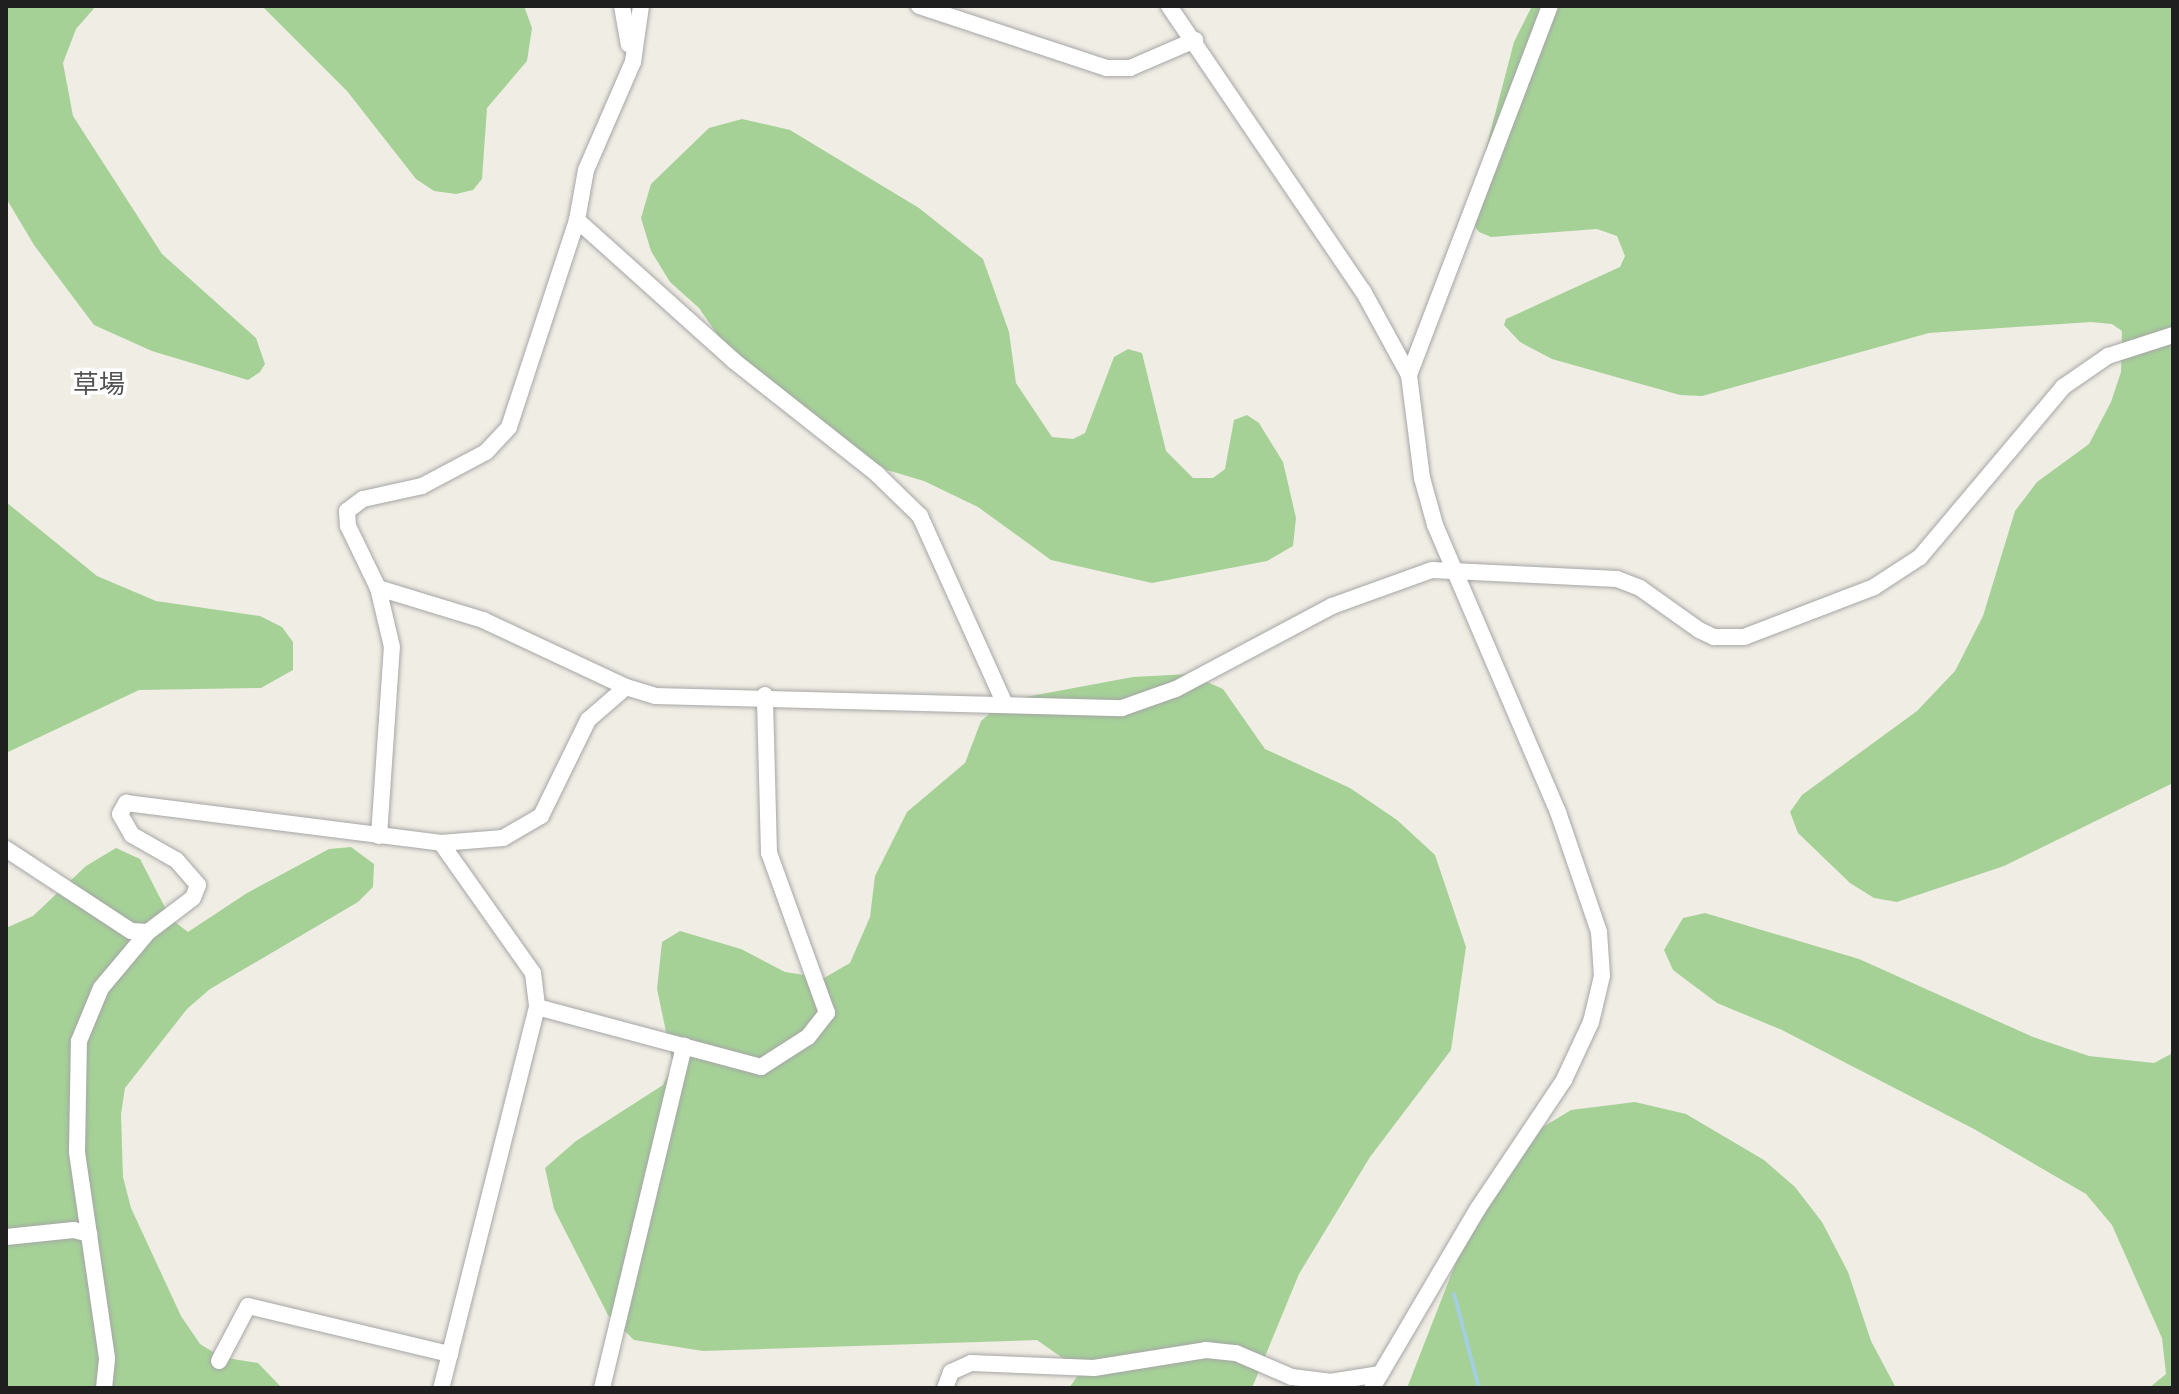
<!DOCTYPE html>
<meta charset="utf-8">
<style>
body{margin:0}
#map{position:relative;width:2179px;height:1394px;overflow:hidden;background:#f0ede4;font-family:"Open Sans","Noto Sans JP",sans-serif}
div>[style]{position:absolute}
.forest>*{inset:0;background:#a5d197}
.stream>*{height:4px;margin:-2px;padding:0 2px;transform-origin:2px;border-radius:2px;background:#a2cee0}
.roads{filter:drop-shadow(0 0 2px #a6a6a6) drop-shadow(0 0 2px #a6a6a6)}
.minor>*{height:16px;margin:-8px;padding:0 8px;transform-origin:8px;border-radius:8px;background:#fff}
span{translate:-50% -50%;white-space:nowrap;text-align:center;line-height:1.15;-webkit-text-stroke:7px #fff;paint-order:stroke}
.quarter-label{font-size:26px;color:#525252}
.frame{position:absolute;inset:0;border:8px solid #1f1f1f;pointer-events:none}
</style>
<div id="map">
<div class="forest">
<div style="clip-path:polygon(6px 6px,96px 6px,76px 29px,63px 63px,73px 116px,162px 254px,256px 338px,265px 364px,260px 372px,248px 380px,152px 351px,94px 325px,34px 245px,6px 198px)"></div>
<div style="clip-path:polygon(262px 6px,524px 6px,532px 28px,527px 61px,487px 108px,482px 179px,473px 190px,456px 194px,434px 191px,416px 179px,347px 91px)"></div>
<div style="clip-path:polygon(1532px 6px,2173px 6px,2173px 783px,2004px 866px,1897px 902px,1874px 898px,1850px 883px,1798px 833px,1790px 812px,1802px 795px,1917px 711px,1955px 671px,1983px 616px,2015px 511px,2037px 482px,2089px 444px,2111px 402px,2121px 372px,2122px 331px,2112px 324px,2091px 322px,1929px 333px,1702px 396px,1680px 395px,1552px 359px,1520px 342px,1504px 325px,1506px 319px,1620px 267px,1625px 256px,1617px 236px,1597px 229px,1491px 237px,1479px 232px,1468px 217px,1514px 42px)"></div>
<div style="clip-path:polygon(742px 119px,790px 130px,919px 208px,983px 259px,1009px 332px,1016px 383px,1052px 437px,1073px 439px,1085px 433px,1114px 357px,1128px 349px,1142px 353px,1166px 451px,1193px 478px,1213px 478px,1225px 469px,1234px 420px,1247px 415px,1259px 423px,1283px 462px,1296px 518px,1293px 546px,1267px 561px,1152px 583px,1051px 560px,978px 507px,924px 481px,887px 470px,777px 404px,735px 360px,699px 308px,670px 282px,651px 251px,641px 218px,651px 184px,709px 128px)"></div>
<div style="clip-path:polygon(6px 502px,97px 576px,156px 601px,260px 616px,282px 627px,293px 642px,293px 670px,261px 688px,139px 690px,6px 753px)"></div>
<div style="clip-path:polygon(1189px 674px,1223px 689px,1265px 749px,1350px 788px,1397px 820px,1435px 855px,1466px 947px,1451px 1050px,1370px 1157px,1299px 1274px,1252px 1388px,1069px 1388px,1081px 1371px,1037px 1340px,703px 1351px,634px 1340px,608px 1315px,554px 1209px,545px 1168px,576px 1141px,663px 1085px,673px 1065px,657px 989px,662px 942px,680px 931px,741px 949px,785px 972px,824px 978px,850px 963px,870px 917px,875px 876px,907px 812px,965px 763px,981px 721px,1004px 701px,1133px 677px)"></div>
<div style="clip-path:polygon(351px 847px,374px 864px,373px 887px,358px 902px,210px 989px,187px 1009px,125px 1088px,121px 1114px,123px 1177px,131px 1208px,181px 1316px,200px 1344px,221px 1357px,258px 1363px,282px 1388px,6px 1388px,6px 928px,33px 916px,86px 866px,116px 848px,140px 859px,171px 919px,188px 932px,247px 893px,329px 849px)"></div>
<div style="clip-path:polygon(1705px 913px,1859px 959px,2033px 1037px,2089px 1056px,2154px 1063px,2173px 1053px,2173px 1388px,2149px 1388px,2166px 1374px,2162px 1338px,2112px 1225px,2086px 1194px,1974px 1129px,1782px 1030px,1717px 1003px,1673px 970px,1664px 950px,1683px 918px)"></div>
<div style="clip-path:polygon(1635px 1102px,1686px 1114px,1764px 1160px,1795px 1187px,1822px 1222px,1848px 1272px,1871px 1341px,1896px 1388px,1407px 1388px,1472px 1221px,1520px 1141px,1571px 1110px)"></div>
</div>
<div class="stream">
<div style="left:1454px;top:1294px;width:97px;rotate:75.1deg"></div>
</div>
<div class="roads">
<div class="minor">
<div style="left:622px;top:6px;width:39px;rotate:80deg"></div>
<div style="left:919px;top:6px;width:198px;rotate:18.3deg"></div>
<div style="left:1107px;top:68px;width:23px"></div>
<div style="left:1130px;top:68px;width:71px;rotate:-23.3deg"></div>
<div style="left:1169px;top:6px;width:345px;rotate:55.8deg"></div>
<div style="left:1363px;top:291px;width:96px;rotate:61.3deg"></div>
<div style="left:1409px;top:375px;width:104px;rotate:82.8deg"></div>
<div style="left:1422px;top:478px;width:49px;rotate:74.5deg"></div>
<div style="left:1435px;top:525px;width:312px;rotate:66.8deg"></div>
<div style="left:1558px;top:812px;width:127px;rotate:71.1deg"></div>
<div style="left:1599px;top:932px;width:44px;rotate:86.1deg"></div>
<div style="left:1602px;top:976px;width:47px;rotate:103.4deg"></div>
<div style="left:1591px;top:1022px;width:64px;rotate:115deg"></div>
<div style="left:1564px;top:1080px;width:156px;rotate:123.8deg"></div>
<div style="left:1477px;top:1210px;width:207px;rotate:120.5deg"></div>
<div style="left:577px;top:220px;width:211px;rotate:41.9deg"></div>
<div style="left:734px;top:361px;width:182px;rotate:38.3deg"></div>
<div style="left:877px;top:474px;width:60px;rotate:44.3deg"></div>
<div style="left:920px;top:516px;width:204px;rotate:65.7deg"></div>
<div style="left:1409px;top:375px;width:395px;rotate:-69.1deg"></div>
<div style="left:378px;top:588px;width:110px;rotate:16.9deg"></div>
<div style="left:483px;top:620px;width:158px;rotate:25.1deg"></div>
<div style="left:626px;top:687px;width:30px;rotate:17deg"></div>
<div style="left:655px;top:696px;width:467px;rotate:1.5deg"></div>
<div style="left:1122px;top:708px;width:57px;rotate:-19.4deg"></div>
<div style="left:1176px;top:689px;width:177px;rotate:-28deg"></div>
<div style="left:1332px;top:606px;width:106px;rotate:-19.8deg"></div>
<div style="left:1432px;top:570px;width:185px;rotate:2.8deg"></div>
<div style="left:1617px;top:579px;width:25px;rotate:21deg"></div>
<div style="left:1640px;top:588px;width:72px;rotate:35.4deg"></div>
<div style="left:1699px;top:630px;width:17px;rotate:25deg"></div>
<div style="left:1714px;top:637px;width:30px"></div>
<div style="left:1744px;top:637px;width:139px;rotate:-21deg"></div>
<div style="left:1874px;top:587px;width:55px;rotate:-33.1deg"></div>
<div style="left:1920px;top:557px;width:222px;rotate:-49.9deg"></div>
<div style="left:2063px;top:387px;width:55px;rotate:-34.6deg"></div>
<div style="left:2108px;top:356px;width:68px;rotate:-17.9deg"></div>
<div style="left:379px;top:836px;width:189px;rotate:-86.1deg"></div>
<div style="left:392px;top:647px;width:61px;rotate:-103.3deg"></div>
<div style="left:378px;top:588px;width:69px;rotate:-115.8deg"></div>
<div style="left:348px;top:526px;width:15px;rotate:-94deg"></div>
<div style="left:347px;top:511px;width:20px;rotate:-37deg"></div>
<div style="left:363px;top:499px;width:60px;rotate:-12.4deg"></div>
<div style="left:422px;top:486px;width:72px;rotate:-28deg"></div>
<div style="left:486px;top:452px;width:34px;rotate:-47deg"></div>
<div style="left:509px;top:427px;width:218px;rotate:-71.8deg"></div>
<div style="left:577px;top:220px;width:51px;rotate:-79.8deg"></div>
<div style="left:586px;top:170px;width:118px;rotate:-66.5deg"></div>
<div style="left:633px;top:62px;width:57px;rotate:-81.9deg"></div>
<div style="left:441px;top:843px;width:159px;rotate:54.7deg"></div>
<div style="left:533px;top:973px;width:34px;rotate:83deg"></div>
<div style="left:537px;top:1007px;width:393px;rotate:104.1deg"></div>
<div style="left:6px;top:849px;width:149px;rotate:33.3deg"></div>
<div style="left:131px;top:931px;width:17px;rotate:3deg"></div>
<div style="left:537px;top:1007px;width:232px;rotate:15deg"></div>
<div style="left:761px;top:1067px;width:56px;rotate:-32.6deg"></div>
<div style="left:808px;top:1037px;width:31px;rotate:-52deg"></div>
<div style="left:827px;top:1013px;width:170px;rotate:-109.9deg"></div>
<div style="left:769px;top:853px;width:158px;rotate:-91.5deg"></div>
<div style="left:6px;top:1237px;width:68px;rotate:-5.9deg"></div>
<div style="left:74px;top:1230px;width:16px;rotate:15deg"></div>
<div style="left:219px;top:1361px;width:62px;rotate:-62.2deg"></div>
<div style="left:248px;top:1306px;width:208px;rotate:13.4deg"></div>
<div style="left:104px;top:1388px;width:30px;rotate:-84deg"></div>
<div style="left:107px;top:1358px;width:208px;rotate:-98.3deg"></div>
<div style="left:77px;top:1152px;width:111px;rotate:-89deg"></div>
<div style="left:79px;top:1041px;width:57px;rotate:-67.5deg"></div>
<div style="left:101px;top:988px;width:73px;rotate:-50deg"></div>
<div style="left:148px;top:932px;width:56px;rotate:-37.1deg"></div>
<div style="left:193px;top:898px;width:14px;rotate:-69deg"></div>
<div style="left:198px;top:885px;width:33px;rotate:-131deg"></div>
<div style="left:176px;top:860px;width:51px;rotate:-150.4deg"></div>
<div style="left:132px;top:835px;width:24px;rotate:-120deg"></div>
<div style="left:120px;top:814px;width:13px;rotate:-61deg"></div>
<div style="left:126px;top:803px;width:318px;rotate:7.2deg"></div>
<div style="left:441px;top:843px;width:62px;rotate:-4.6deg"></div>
<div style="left:503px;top:838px;width:44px;rotate:-30.1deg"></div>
<div style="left:541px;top:816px;width:107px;rotate:-63.9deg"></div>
<div style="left:588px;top:720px;width:50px;rotate:-41deg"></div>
<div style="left:602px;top:1388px;width:352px;rotate:-76.5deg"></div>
<div style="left:945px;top:1388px;width:17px;rotate:-69deg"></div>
<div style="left:951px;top:1372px;width:22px;rotate:-24deg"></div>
<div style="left:971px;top:1363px;width:123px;rotate:2.3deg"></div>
<div style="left:1094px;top:1368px;width:113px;rotate:-9.1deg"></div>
<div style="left:1206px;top:1350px;width:30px;rotate:6deg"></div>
<div style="left:1236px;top:1353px;width:61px;rotate:23.2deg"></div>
<div style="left:1292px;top:1377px;width:38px;rotate:7deg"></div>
<div style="left:1330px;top:1382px;width:51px;rotate:-9.1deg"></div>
</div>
</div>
<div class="quarter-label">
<span style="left:99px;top:384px">草場</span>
</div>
<div class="frame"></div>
</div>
